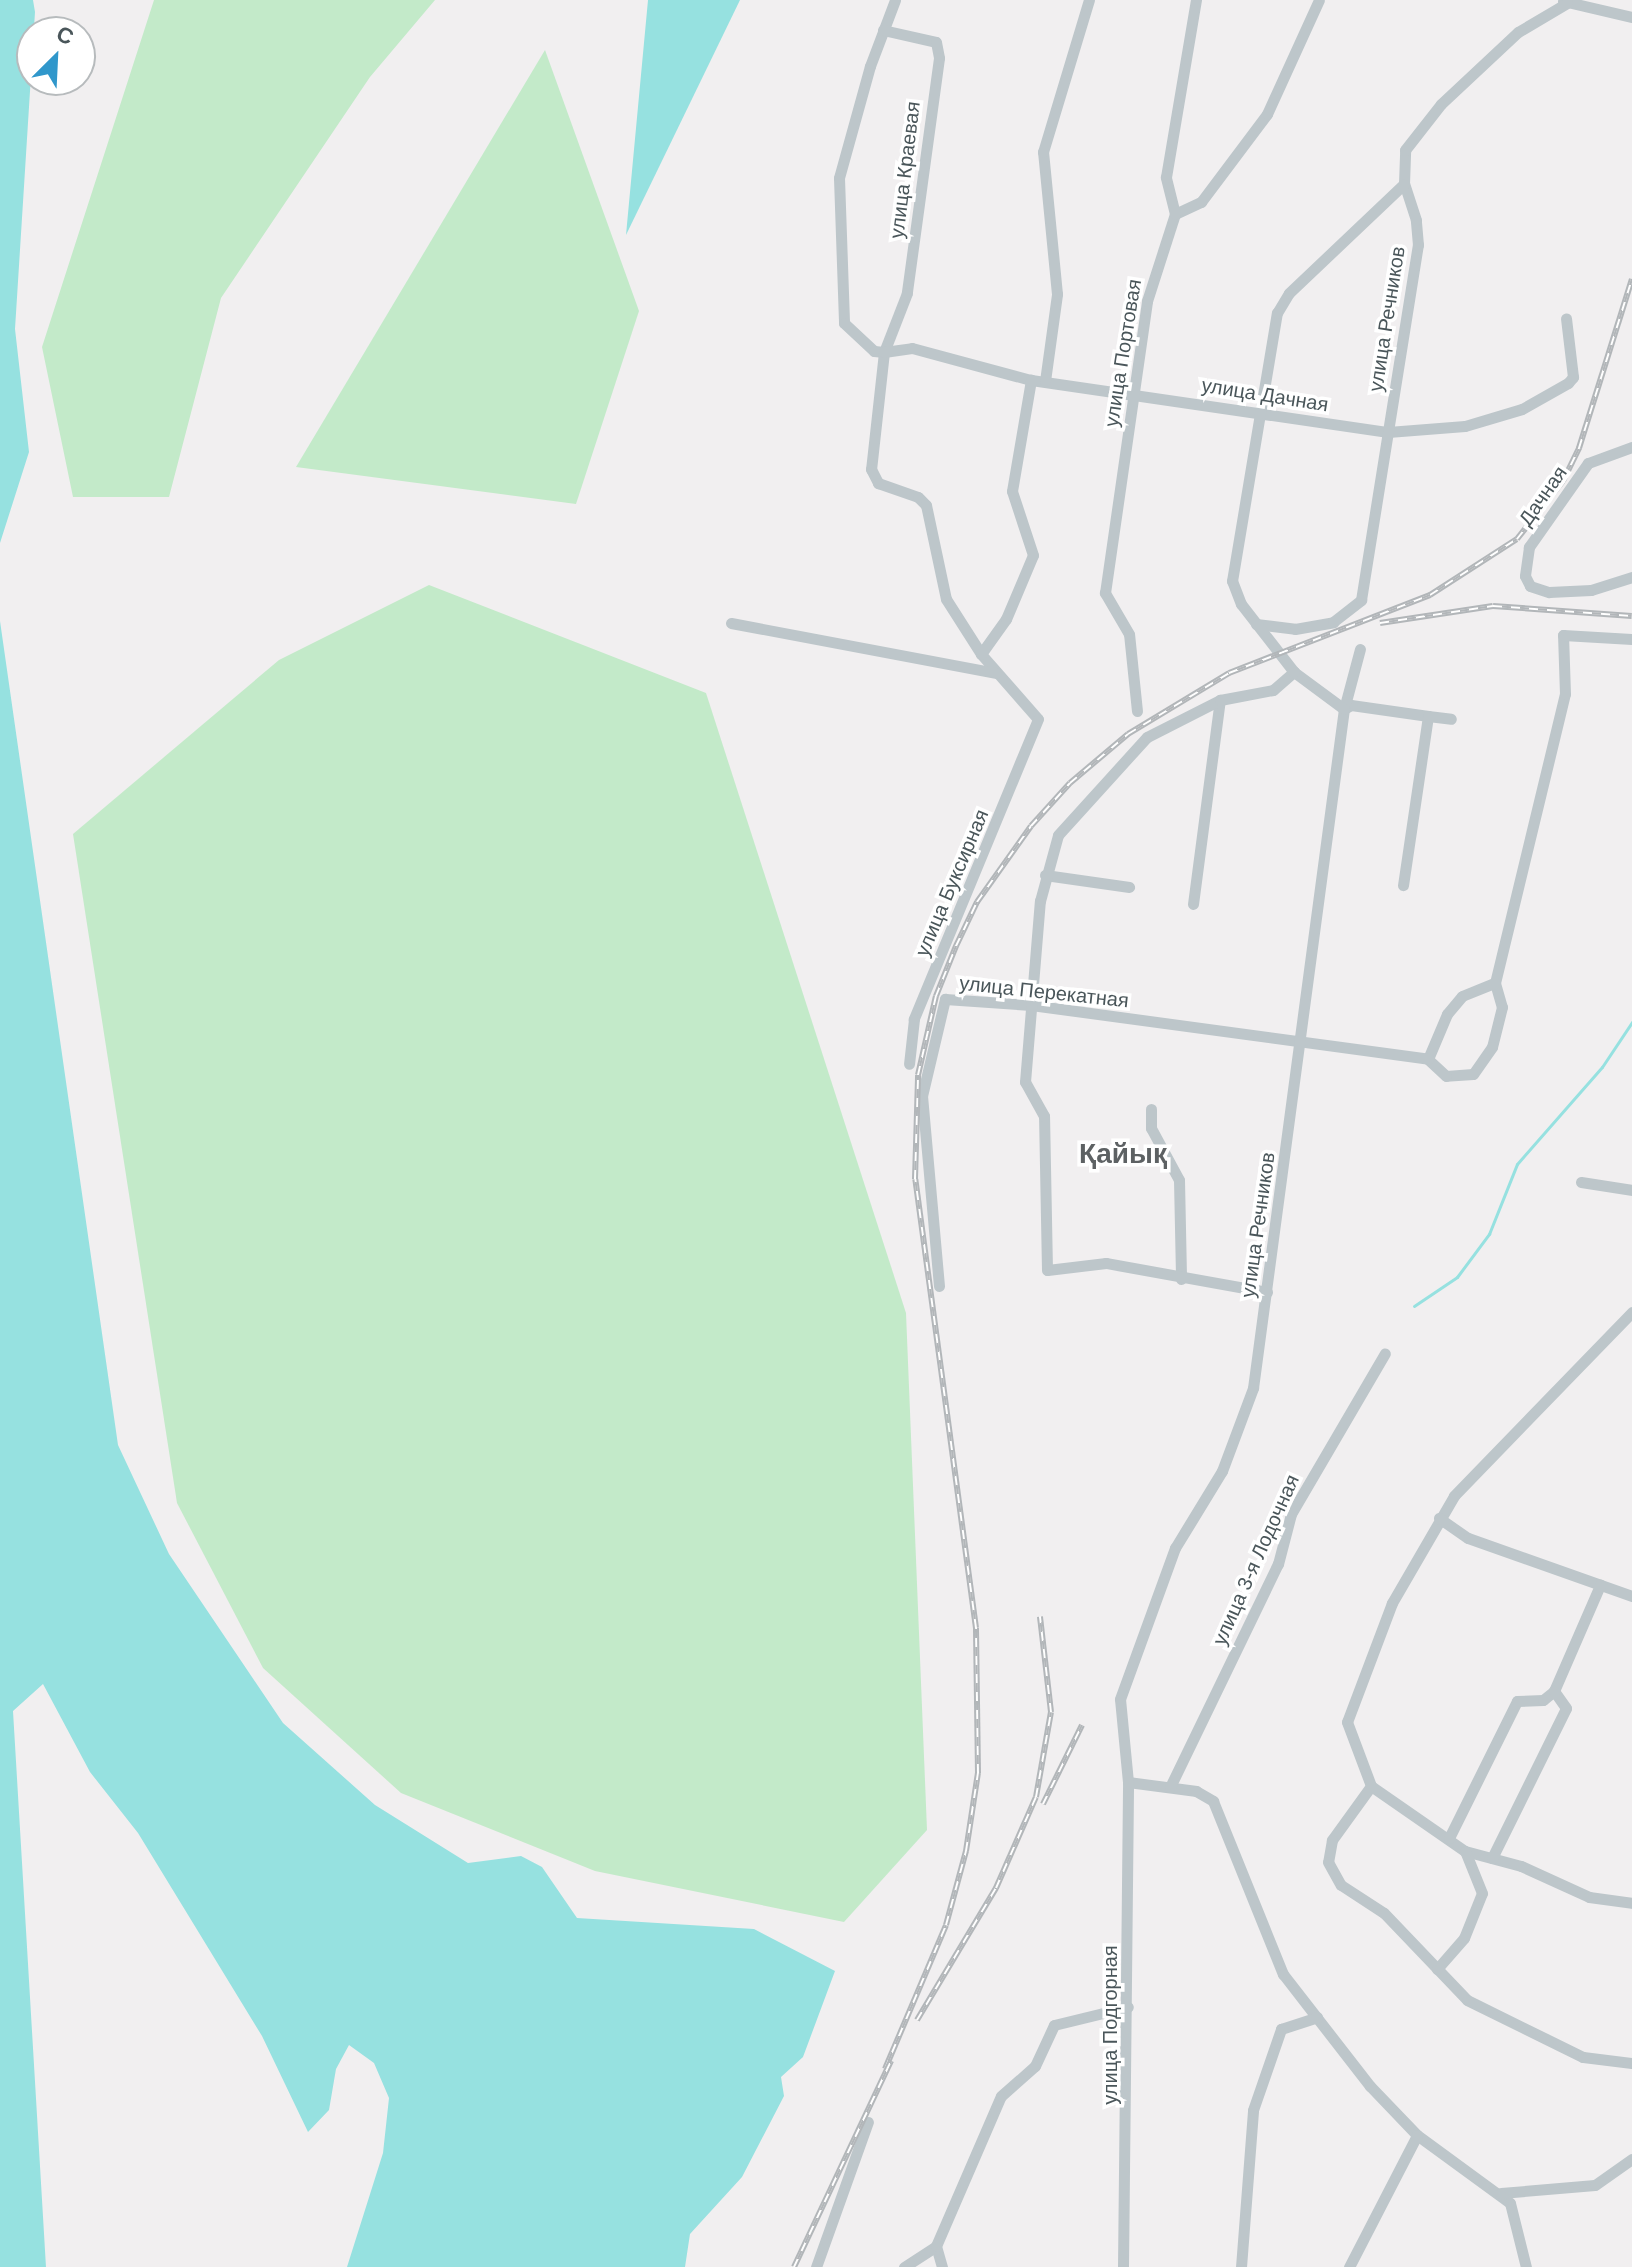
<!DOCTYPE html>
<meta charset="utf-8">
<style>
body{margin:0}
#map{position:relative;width:1632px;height:2267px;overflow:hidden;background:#f1eff0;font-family:Helvetica,sans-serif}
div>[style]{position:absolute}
.green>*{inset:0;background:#c3eac9}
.water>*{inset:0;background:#96e1e0}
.stream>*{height:3px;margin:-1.5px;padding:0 1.5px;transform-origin:1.5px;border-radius:1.5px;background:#96e1e0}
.minor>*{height:11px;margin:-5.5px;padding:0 5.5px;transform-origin:5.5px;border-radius:5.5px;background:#bdc6ca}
.rail>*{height:6px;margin-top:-3px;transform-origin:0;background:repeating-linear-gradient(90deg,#fff 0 9px,#b2b6b9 0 18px);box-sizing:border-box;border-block:2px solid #b2b6b9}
span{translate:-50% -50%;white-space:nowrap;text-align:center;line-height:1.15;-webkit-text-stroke:7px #fff;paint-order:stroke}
.street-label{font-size:20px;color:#4a565a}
.district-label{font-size:28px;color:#5d6163;font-weight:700}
.north{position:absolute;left:16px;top:16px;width:80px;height:80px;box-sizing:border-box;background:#fff;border:2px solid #b7bbbd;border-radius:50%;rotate:24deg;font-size:22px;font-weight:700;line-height:32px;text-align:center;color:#4a565a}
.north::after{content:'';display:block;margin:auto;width:28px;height:36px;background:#3097cb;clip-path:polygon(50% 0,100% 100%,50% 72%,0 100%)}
</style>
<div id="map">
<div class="green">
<div style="clip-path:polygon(154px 0,435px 0,370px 77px,221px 298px,169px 497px,73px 497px,42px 347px)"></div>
<div style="clip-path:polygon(545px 50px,639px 311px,576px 504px,296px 467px)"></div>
<div style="clip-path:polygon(429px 585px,706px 693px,906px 1313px,927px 1830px,844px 1922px,595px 1871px,401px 1793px,263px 1668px,177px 1503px,73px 834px,279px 660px)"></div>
</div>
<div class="water">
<div style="clip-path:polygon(0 0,33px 0,35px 12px,15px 329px,29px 452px,0 543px)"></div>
<div style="clip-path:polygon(648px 0,740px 0,626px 235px)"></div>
<div style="clip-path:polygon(0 621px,118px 1445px,169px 1554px,283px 1723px,375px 1805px,468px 1863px,521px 1856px,542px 1867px,577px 1918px,754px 1929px,835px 1971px,803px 2057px,781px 2077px,784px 2096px,742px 2177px,690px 2234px,685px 2267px,347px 2267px,383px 2153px,389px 2098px,374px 2063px,349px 2045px,336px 2069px,329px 2110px,308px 2132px,262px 2036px,138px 1833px,90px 1772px,43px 1684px,13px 1711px,46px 2267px,0 2267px)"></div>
</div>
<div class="stream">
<div style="left:1414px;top:1306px;width:52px;rotate:-34deg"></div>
<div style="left:1457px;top:1277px;width:54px;rotate:-53.3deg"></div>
<div style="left:1489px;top:1234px;width:75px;rotate:-68.2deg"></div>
<div style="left:1517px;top:1164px;width:129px;rotate:-48.8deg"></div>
<div style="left:1602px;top:1067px;width:54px;rotate:-56.3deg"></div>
</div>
<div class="minor">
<div style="left:895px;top:0;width:71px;rotate:110.7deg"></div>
<div style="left:870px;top:66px;width:116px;rotate:105.5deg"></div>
<div style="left:839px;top:178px;width:145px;rotate:88deg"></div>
<div style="left:844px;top:323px;width:41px;rotate:43deg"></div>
<div style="left:874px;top:351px;width:10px;rotate:6deg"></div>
<div style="left:884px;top:352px;width:118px;rotate:96.3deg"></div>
<div style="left:871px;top:469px;width:16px;rotate:63deg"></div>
<div style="left:878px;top:483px;width:42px;rotate:19.3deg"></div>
<div style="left:918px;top:497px;width:11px;rotate:45deg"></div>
<div style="left:926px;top:505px;width:96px;rotate:78deg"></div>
<div style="left:946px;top:599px;width:65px;rotate:57.5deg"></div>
<div style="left:981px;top:654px;width:86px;rotate:48.8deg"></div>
<div style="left:1038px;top:719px;width:325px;rotate:112.5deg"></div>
<div style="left:914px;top:1019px;width:45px;rotate:96.3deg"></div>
<div style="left:1563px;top:1px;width:71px;rotate:13.1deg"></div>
<div style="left:883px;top:30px;width:54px;rotate:12.8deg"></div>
<div style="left:936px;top:42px;width:16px;rotate:79deg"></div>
<div style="left:939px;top:58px;width:237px;rotate:97.8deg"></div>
<div style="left:907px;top:293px;width:63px;rotate:111.3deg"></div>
<div style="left:1175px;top:214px;width:29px;rotate:-25deg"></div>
<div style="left:1201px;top:202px;width:110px;rotate:-53.1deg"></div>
<div style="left:1267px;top:114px;width:125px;rotate:-65.5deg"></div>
<div style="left:884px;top:352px;width:28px;rotate:-8deg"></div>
<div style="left:912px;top:348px;width:123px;rotate:15.1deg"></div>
<div style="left:1031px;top:380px;width:361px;rotate:8.3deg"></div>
<div style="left:1388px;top:432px;width:77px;rotate:-4.5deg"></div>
<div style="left:1465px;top:426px;width:59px;rotate:-16.6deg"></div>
<div style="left:1522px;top:409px;width:53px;rotate:-29.5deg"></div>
<div style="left:1568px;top:383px;width:8px;rotate:-50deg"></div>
<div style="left:1573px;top:377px;width:59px;rotate:-96.8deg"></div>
<div style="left:1045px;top:381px;width:88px;rotate:-82.1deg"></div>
<div style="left:1057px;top:294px;width:143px;rotate:-95.6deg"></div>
<div style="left:1043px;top:152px;width:159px;rotate:-73.2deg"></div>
<div style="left:1632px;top:447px;width:47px;rotate:160deg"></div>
<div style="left:1588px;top:463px;width:103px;rotate:125.1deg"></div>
<div style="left:1529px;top:547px;width:29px;rotate:98deg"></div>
<div style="left:1525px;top:576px;width:11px;rotate:63deg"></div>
<div style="left:1530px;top:586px;width:20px;rotate:18deg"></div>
<div style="left:1549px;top:592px;width:42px;rotate:-2.7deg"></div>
<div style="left:1591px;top:590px;width:43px;rotate:-17.6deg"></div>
<div style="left:731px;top:623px;width:269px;rotate:10.7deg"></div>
<div style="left:1256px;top:624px;width:39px;rotate:7deg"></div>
<div style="left:1295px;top:629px;width:39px;rotate:-10deg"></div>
<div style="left:1333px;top:622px;width:36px;rotate:-38deg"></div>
<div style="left:1361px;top:600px;width:360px;rotate:-80.9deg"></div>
<div style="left:1418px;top:245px;width:25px;rotate:-95deg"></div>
<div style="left:1416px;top:220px;width:38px;rotate:-108deg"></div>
<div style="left:1404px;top:184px;width:34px;rotate:-88deg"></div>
<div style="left:1405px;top:150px;width:58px;rotate:-52deg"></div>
<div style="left:1441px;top:104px;width:105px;rotate:-43.1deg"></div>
<div style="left:1518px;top:32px;width:57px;rotate:-30.6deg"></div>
<div style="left:981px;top:654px;width:43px;rotate:-54.5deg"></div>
<div style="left:1006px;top:619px;width:69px;rotate:-67.1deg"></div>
<div style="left:1033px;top:555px;width:67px;rotate:-108.2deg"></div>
<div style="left:1012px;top:491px;width:113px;rotate:-80.3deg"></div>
<div style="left:1344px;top:709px;width:8px;rotate:-30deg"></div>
<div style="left:1351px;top:705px;width:78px;rotate:8.1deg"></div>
<div style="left:1428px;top:716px;width:171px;rotate:98.4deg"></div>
<div style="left:1344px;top:709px;width:62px;rotate:-75.1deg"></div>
<div style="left:1137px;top:711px;width:77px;rotate:-95.9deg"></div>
<div style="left:1129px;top:634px;width:48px;rotate:-120.3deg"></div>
<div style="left:1105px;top:593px;width:295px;rotate:-81.8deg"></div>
<div style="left:1147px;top:301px;width:91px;rotate:-72.2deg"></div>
<div style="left:1175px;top:214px;width:38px;rotate:-104deg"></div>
<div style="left:1166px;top:177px;width:180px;rotate:-80.4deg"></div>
<div style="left:1428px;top:716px;width:23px;rotate:7deg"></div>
<div style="left:1045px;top:875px;width:85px;rotate:8.1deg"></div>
<div style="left:1193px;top:904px;width:206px;rotate:-82.5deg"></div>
<div style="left:1495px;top:983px;width:297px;rotate:-76.4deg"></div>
<div style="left:1565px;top:694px;width:59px;rotate:-91.9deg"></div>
<div style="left:1563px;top:635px;width:69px;rotate:3.3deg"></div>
<div style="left:1495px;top:983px;width:25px;rotate:74deg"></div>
<div style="left:1502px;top:1007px;width:41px;rotate:104deg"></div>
<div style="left:1492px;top:1047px;width:33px;rotate:125deg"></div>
<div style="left:1473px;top:1074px;width:27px;rotate:176deg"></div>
<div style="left:1446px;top:1076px;width:25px;rotate:-137deg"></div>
<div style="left:1428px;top:1059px;width:49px;rotate:-67.1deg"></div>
<div style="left:1447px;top:1014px;width:23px;rotate:-50deg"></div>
<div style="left:1462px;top:996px;width:35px;rotate:-22deg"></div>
<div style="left:1151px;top:1109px;width:19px;rotate:90deg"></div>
<div style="left:1151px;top:1128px;width:59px;rotate:61.7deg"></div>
<div style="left:1179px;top:1180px;width:99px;rotate:88.8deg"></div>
<div style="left:1581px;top:1182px;width:52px;rotate:8.9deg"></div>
<div style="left:939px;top:1286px;width:191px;rotate:-95.1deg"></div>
<div style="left:922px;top:1096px;width:100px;rotate:-76.7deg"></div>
<div style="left:945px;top:999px;width:86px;rotate:4deg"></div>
<div style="left:1031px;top:1005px;width:401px;rotate:7.7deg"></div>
<div style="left:1267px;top:1292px;width:164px;rotate:-169.8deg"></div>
<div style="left:1106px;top:1263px;width:59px;rotate:173.2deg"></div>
<div style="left:1047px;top:1270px;width:154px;rotate:-91.1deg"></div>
<div style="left:1044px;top:1116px;width:39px;rotate:-119deg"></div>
<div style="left:1025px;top:1082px;width:182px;rotate:-85.3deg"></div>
<div style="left:1040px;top:901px;width:68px;rotate:-74.7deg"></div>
<div style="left:1058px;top:835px;width:132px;rotate:-47.8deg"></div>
<div style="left:1147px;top:737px;width:82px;rotate:-26.9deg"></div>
<div style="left:1220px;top:700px;width:54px;rotate:-10.7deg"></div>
<div style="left:1273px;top:690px;width:28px;rotate:-41deg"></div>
<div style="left:1632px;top:1312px;width:256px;rotate:134.1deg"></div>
<div style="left:1454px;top:1496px;width:124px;rotate:120.1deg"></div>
<div style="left:1392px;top:1603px;width:127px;rotate:110.7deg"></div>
<div style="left:1347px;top:1722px;width:68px;rotate:69.4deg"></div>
<div style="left:1371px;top:1786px;width:67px;rotate:125.8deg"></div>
<div style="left:1332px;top:1840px;width:22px;rotate:100deg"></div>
<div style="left:1328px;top:1862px;width:26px;rotate:61deg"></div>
<div style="left:1341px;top:1885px;width:51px;rotate:33.1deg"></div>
<div style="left:1384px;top:1913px;width:120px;rotate:46.3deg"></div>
<div style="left:1467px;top:2000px;width:129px;rotate:26.2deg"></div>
<div style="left:1583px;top:2057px;width:49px;rotate:7deg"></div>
<div style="left:1439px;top:1518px;width:35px;rotate:35deg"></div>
<div style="left:1468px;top:1538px;width:174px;rotate:19.5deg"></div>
<div style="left:1128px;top:1782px;width:69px;rotate:7.5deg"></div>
<div style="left:1196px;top:1791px;width:20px;rotate:30deg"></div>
<div style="left:1213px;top:1801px;width:187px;rotate:68deg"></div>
<div style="left:1283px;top:1974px;width:142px;rotate:52.2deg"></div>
<div style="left:1370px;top:2086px;width:68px;rotate:46.2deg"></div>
<div style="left:1417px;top:2135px;width:115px;rotate:36.2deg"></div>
<div style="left:1510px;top:2203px;width:66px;rotate:76deg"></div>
<div style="left:1371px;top:1786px;width:114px;rotate:34.7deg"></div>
<div style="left:1465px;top:1851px;width:58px;rotate:15deg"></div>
<div style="left:1521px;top:1866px;width:75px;rotate:24.5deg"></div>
<div style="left:1589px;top:1897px;width:43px;rotate:7.9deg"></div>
<div style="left:1170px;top:1787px;width:248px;rotate:-64.2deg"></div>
<div style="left:1278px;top:1564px;width:52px;rotate:-75.4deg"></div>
<div style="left:1291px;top:1514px;width:186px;rotate:-59.7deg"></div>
<div style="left:1449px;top:1838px;width:153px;rotate:-63.6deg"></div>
<div style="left:1517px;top:1701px;width:26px;rotate:-2deg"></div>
<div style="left:1543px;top:1700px;width:14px;rotate:-39deg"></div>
<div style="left:1554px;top:1691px;width:116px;rotate:-66.5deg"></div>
<div style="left:1492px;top:1858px;width:167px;rotate:-63.7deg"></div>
<div style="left:1566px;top:1708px;width:21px;rotate:-125deg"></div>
<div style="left:1437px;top:1969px;width:41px;rotate:-48.9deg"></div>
<div style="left:1464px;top:1938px;width:48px;rotate:-68.2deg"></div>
<div style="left:1482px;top:1893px;width:45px;rotate:-112deg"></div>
<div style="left:1501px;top:2193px;width:94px;rotate:-4.9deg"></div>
<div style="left:1595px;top:2185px;width:45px;rotate:-35.1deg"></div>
<div style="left:936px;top:2246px;width:22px;rotate:74deg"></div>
<div style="left:816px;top:2267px;width:154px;rotate:-70.3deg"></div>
<div style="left:904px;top:2267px;width:38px;rotate:-33deg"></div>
<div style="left:936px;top:2246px;width:163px;rotate:-66.6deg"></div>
<div style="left:1001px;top:2096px;width:45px;rotate:-41.4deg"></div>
<div style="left:1035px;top:2066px;width:45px;rotate:-65.1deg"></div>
<div style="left:1054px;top:2025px;width:76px;rotate:-13.7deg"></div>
<div style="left:1123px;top:2267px;width:485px;rotate:-89.4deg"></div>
<div style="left:1128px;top:1782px;width:83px;rotate:-95.5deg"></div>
<div style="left:1120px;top:1699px;width:161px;rotate:-70deg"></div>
<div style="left:1175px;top:1548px;width:90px;rotate:-58.6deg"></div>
<div style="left:1222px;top:1471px;width:89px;rotate:-69.5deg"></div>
<div style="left:1253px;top:1388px;width:685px;rotate:-82.37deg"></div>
<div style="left:1344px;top:709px;width:62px;rotate:-143.5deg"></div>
<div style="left:1294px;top:672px;width:86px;rotate:-127.9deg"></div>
<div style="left:1241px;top:604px;width:25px;rotate:-111deg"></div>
<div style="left:1232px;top:581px;width:272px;rotate:-80.5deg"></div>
<div style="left:1277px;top:313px;width:23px;rotate:-59deg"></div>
<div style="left:1289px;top:293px;width:158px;rotate:-43.5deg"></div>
<div style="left:1241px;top:2267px;width:157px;rotate:-85.6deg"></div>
<div style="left:1253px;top:2110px;width:86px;rotate:-70.9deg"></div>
<div style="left:1281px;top:2029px;width:38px;rotate:-18deg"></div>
<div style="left:1349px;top:2267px;width:148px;rotate:-62.7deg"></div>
</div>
<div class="rail">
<div style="left:1380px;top:623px;width:114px;rotate:-8.6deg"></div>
<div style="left:1493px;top:606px;width:139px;rotate:4.1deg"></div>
<div style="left:1043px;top:1804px;width:88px;rotate:-63.7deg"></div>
<div style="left:917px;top:2020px;width:154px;rotate:-59.1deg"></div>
<div style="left:996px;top:1888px;width:99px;rotate:-66.3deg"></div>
<div style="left:1036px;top:1797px;width:86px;rotate:-80deg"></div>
<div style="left:1051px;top:1712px;width:96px;rotate:-96.6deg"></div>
<div style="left:885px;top:2069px;width:156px;rotate:-67deg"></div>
<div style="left:946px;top:1925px;width:77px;rotate:-74.9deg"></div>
<div style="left:966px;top:1851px;width:79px;rotate:-81.3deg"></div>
<div style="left:978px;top:1773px;width:145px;rotate:-90.8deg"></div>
<div style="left:976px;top:1628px;width:453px;rotate:-97.7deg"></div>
<div style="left:915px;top:1179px;width:104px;rotate:-88.3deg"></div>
<div style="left:918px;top:1075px;width:81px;rotate:-77.2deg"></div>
<div style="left:936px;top:996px;width:54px;rotate:-68.2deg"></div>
<div style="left:956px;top:946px;width:49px;rotate:-64.5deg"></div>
<div style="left:977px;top:902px;width:93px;rotate:-54.6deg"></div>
<div style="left:1031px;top:826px;width:58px;rotate:-47.8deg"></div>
<div style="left:1070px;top:783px;width:76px;rotate:-40.2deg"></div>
<div style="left:1128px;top:734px;width:118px;rotate:-31.1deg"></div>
<div style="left:1229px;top:673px;width:216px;rotate:-21.2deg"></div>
<div style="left:1430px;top:595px;width:103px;rotate:-32.8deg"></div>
<div style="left:1517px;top:539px;width:74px;rotate:-51.6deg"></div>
<div style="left:1563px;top:481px;width:37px;rotate:-64deg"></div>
<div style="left:1579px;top:448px;width:177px;rotate:-72.6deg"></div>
<div style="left:794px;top:2267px;width:228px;rotate:-64.8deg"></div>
</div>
<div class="street-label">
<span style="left:905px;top:170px;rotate:-83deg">улица Краевая</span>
<span style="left:1387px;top:319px;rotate:-81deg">улица Речников</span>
<span style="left:1123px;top:353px;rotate:-81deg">улица Портовая</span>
<span style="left:1265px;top:395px;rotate:9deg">улица Дачная</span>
<span style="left:1543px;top:496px;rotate:-55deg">Дачная</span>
<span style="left:952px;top:883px;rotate:-67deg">улица Буксирная</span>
<span style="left:1044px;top:992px;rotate:6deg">улица Перекатная</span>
<span style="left:1258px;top:1225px;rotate:-82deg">улица Речников</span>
<span style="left:1256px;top:1560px;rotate:-66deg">улица 3-я Лодочная</span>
<span style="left:1110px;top:2025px;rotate:-90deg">улица Подгорная</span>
</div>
<div class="district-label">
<span style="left:1123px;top:1154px">Қайық</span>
</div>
<div class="north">С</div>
</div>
